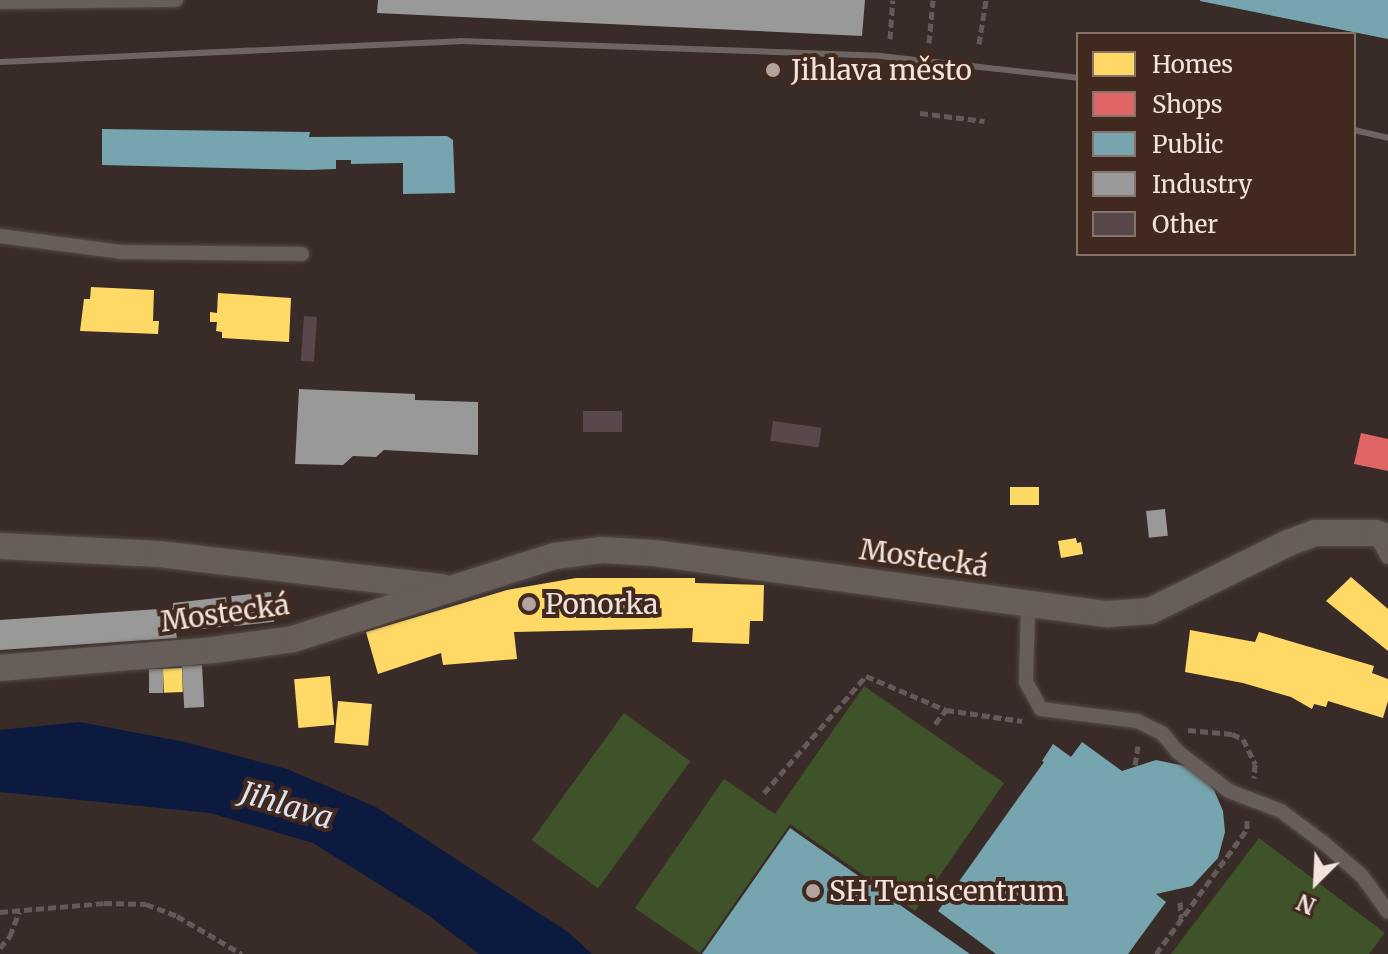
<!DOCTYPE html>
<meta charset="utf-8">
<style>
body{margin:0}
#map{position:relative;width:1388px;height:954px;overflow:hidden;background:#392c28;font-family:Merriweather,serif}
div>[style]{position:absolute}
.green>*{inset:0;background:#3f532a;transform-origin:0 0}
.water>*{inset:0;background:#0c1a40}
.homes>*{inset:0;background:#ffd966;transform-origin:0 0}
.shops>*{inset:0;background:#e06666}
.public>*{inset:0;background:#76a5af}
.industry>*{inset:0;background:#999;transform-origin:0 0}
.building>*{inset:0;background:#58484c;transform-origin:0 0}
.path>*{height:5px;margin-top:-2.5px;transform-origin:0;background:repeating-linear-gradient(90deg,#645a57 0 8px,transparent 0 12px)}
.roads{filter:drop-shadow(0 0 2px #564b46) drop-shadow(0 0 2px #564b46)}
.service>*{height:14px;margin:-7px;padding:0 7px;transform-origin:7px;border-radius:7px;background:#675d59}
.minor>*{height:26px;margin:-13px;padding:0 13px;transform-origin:13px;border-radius:13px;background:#675d59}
.rail>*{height:6px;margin:-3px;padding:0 3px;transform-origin:3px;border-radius:3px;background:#6e6461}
.dots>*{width:22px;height:22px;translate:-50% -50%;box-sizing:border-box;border:4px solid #412920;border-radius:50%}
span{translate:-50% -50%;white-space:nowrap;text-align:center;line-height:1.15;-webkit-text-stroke:8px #412920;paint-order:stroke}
.poi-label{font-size:28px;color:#f3e3dd}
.left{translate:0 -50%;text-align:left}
.street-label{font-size:28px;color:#f3e3dd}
.water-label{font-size:30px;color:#dbe3f2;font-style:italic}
.legend{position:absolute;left:1076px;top:32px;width:280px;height:224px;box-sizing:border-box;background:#412920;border:2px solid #88736c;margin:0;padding:10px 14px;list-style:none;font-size:24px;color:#f3e3dd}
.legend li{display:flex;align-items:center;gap:16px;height:40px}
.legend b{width:40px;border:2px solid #88736c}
.north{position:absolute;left:1276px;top:842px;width:80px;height:80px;-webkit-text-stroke:6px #412920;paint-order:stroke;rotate:204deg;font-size:22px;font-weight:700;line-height:32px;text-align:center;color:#f3e3dd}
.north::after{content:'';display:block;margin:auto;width:28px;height:36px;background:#f3e3dd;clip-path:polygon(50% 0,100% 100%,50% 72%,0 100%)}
</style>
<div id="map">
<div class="green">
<div style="clip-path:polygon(864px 686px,1004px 783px,915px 911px,790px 824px,700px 953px,635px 908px,724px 779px,775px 814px)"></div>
<div style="left:624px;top:713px;width:82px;height:157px;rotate:36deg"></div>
<div style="clip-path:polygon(1259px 838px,1385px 933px,1369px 954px,1171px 954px)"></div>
</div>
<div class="water">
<div style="clip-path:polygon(80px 722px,185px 742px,287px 769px,376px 807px,568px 932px,592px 954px,479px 954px,428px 915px,313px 843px,210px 813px,0 792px,0 730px)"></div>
</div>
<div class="homes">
<div style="clip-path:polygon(91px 287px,154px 290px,153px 321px,159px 321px,158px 334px,80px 331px,84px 299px,90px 299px)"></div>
<div style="clip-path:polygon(218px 293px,291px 298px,289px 342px,222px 338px,222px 332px,216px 331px,217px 322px,210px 322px,210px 312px,217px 313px)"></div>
<div style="left:1039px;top:487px;width:18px;height:29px;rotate:90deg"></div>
<div style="clip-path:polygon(1076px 538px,1077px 543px,1081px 542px,1083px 554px,1061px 558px,1058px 541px)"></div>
<div style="clip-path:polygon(1351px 577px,1388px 609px,1388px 651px,1326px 601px)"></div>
<div style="clip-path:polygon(576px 578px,695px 578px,695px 583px,764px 585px,763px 621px,750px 621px,749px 644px,692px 642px,693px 628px,514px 632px,517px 659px,443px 665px,441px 653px,378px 674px,366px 632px,507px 590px)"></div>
<div style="clip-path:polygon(1190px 630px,1255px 642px,1259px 632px,1374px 666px,1372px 673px,1388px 679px,1388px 701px,1383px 718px,1328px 701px,1326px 707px,1314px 704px,1312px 709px,1291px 697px,1243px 683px,1185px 672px)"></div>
<div style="left:182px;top:668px;width:24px;height:19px;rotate:88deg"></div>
<div style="left:330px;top:676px;width:49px;height:36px;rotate:85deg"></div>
<div style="left:338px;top:701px;width:34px;height:42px;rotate:5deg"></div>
</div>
<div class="shops">
<div style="clip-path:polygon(1361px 433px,1388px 439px,1388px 471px,1354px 464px)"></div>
</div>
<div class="public">
<div style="clip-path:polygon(1200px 0,1388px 0,1388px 39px,1200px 1px)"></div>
<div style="clip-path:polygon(102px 129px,310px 132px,309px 137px,447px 136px,453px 140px,455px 193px,403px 194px,403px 163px,351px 164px,351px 160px,336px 160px,336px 169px,309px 170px,102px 165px)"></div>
<div style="clip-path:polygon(1082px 742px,1122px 771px,1156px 760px,1185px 766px,1199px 774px,1214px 790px,1223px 811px,1225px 832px,1218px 858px,1192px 886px,1156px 894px,1166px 902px,1128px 954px,996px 954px,938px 911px,1044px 762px,1042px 761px,1053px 744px,1071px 757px)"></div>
<div style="clip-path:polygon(790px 828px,970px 954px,702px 954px)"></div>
</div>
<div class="industry">
<div style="clip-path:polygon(378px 0,865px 0,862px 36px,377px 13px)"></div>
<div style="clip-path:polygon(299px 389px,415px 394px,415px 400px,478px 402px,478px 455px,384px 450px,376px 457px,353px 456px,343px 465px,295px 464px)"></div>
<div style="left:1165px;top:509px;width:27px;height:19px;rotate:84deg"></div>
<div style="left:271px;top:592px;width:30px;height:40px;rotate:84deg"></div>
<div style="clip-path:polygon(226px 597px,229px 626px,176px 632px,177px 638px,0 650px,0 620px,173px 608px,173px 603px)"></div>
<div style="left:202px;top:665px;width:42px;height:20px;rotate:87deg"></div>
<div style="left:149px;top:669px;width:14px;height:24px"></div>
</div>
<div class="building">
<div style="left:304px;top:316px;width:13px;height:45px;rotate:4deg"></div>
<div style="left:583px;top:411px;width:39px;height:21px"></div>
<div style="left:773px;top:421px;width:49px;height:20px;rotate:8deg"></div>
</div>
<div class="path">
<div style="left:890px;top:39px;width:39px;rotate:-86deg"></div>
<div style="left:929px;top:43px;width:43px;rotate:-84.7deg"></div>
<div style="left:979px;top:44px;width:45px;rotate:-81deg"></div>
<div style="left:920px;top:113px;width:65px;rotate:7deg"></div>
<div style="left:935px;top:724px;width:18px;rotate:-52deg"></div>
<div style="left:1188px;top:730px;width:44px;rotate:5.2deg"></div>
<div style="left:1232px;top:734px;width:12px;rotate:24deg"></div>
<div style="left:1243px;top:739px;width:28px;rotate:64deg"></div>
<div style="left:1255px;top:764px;width:14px;rotate:94deg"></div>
<div style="left:1135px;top:765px;width:19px;rotate:-81deg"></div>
<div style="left:764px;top:793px;width:155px;rotate:-48.9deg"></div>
<div style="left:866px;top:676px;width:87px;rotate:23deg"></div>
<div style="left:946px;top:710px;width:77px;rotate:8.2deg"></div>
<div style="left:1180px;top:902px;width:16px;rotate:86deg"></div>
<div style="left:0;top:912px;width:104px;rotate:-4.9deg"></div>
<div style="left:104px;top:903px;width:42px;rotate:1.4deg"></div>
<div style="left:146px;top:904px;width:33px;rotate:21deg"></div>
<div style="left:177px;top:916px;width:75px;rotate:30.3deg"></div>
<div style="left:0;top:948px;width:16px;rotate:-50deg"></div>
<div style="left:10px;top:936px;width:26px;rotate:-69deg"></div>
<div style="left:1156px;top:954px;width:155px;rotate:-53.9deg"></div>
<div style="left:1247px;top:829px;width:10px;rotate:-90deg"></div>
</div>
<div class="roads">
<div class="service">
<div style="left:0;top:2px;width:176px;rotate:-0.7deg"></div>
<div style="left:0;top:236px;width:122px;rotate:7.5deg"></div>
<div style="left:121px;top:252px;width:181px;rotate:0.6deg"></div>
<div style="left:1375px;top:533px;width:27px;rotate:62deg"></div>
<div style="left:1028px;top:605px;width:77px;rotate:91.5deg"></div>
<div style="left:1026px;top:682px;width:31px;rotate:61deg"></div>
<div style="left:1041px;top:709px;width:97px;rotate:7.1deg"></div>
<div style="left:1137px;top:721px;width:28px;rotate:26deg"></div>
<div style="left:1162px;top:733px;width:25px;rotate:50deg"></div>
<div style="left:1178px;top:752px;width:64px;rotate:37.4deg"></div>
<div style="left:1229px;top:791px;width:56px;rotate:21deg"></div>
<div style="left:1281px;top:811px;width:55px;rotate:36.9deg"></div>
<div style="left:1325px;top:844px;width:49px;rotate:40.9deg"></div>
<div style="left:1362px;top:876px;width:44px;rotate:54.2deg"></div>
</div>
<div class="minor">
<div style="left:0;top:546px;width:159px;rotate:2.9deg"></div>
<div style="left:159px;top:554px;width:285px;rotate:6.7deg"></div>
<div style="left:0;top:668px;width:214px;rotate:-4.8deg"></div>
<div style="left:213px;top:650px;width:81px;rotate:-7.8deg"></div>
<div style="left:293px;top:639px;width:275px;rotate:-17.6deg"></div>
<div style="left:555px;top:556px;width:46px;rotate:-7.4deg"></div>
<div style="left:601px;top:550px;width:53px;rotate:3.2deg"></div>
<div style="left:654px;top:553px;width:458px;rotate:7.7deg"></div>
<div style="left:1108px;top:614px;width:42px;rotate:-4.1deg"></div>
<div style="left:1150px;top:611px;width:154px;rotate:-26.2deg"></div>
<div style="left:1288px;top:543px;width:29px;rotate:-20deg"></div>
<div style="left:1315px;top:533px;width:60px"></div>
<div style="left:1375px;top:533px;width:14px;rotate:17deg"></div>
</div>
</div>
<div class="rail">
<div style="left:0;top:62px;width:460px;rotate:-2.6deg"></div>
<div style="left:460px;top:41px;width:420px;rotate:2deg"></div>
<div style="left:880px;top:56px;width:199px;rotate:6.3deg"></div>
<div style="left:1354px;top:130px;width:35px;rotate:13deg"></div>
</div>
<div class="dots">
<div style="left:773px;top:70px;background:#b2a39e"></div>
<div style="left:529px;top:604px;background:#b2a39e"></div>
<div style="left:813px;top:891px;background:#b2a39e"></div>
</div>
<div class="poi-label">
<span class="left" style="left:791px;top:70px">Jihlava město</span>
<span class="left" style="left:545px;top:604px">Ponorka</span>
<span class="left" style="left:829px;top:891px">SH Teniscentrum</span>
</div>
<div class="street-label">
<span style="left:924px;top:558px;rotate:8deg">Mostecká</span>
<span style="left:225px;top:613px;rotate:-8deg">Mostecká</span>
</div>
<div class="water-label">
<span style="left:287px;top:805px;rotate:17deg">Jihlava</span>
</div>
<ul class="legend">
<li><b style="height:22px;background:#ffd966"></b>Homes</li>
<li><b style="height:22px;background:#e06666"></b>Shops</li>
<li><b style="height:22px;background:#76a5af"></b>Public</li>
<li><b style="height:22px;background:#999"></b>Industry</li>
<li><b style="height:22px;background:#58484c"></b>Other</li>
</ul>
<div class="north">N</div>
</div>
